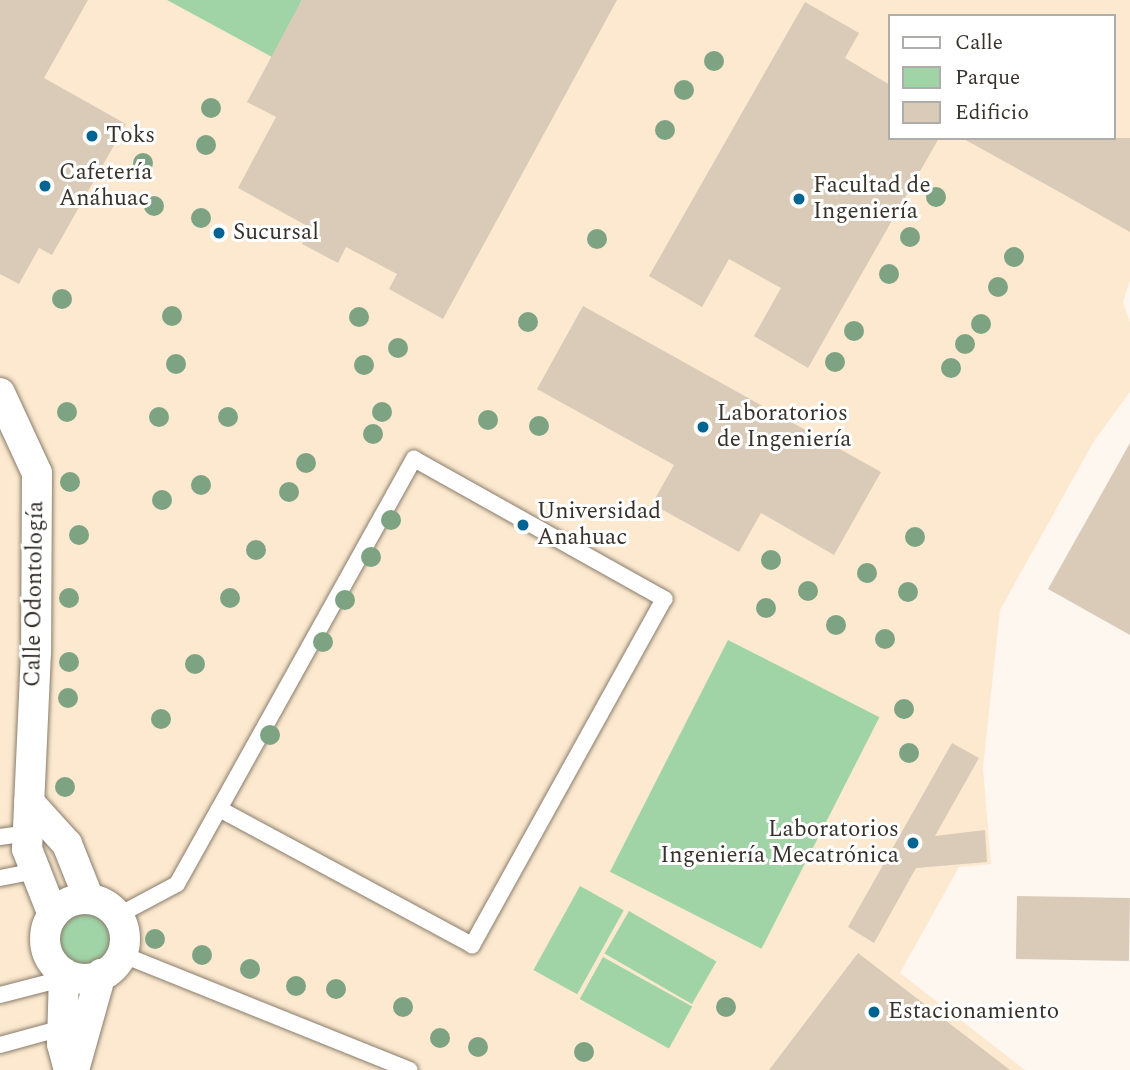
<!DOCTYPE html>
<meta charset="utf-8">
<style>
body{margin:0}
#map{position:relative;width:1130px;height:1070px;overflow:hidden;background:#fdf7ef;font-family:Spectral,serif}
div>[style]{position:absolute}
.built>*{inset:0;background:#fce9cf}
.green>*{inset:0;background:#a0d4a7;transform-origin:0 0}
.round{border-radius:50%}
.building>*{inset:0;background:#d9cbb8;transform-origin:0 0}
.roads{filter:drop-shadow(0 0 2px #897c6b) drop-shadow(0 0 2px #897c6b)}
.lane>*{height:16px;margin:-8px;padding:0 8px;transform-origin:8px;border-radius:8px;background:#fff}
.street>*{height:30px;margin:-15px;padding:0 15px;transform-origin:15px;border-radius:15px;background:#fff}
.street>.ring{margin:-15px;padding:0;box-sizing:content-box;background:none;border:30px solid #fff;border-radius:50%}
.trees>*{width:20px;height:20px;margin:-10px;border-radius:50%;background:#7da383}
.dots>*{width:19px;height:19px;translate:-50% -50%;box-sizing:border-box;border:4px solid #fff;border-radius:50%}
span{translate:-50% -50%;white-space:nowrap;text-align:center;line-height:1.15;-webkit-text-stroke:6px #fff;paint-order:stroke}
.poi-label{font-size:23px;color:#38322b}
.left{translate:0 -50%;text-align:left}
.right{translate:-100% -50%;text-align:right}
.street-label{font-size:23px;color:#38322b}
.legend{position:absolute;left:888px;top:14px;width:228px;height:126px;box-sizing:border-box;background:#fff;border:2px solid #afadaa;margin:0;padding:9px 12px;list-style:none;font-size:21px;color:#38322b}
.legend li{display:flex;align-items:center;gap:14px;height:35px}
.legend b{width:35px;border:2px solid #afadaa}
</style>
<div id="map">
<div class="built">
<div style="clip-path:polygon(evenodd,0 0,1130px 0,1130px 280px,1123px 302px,1130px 322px,1130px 392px,1094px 441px,1000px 610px,983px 768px,991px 864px,959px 867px,900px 973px,1025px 1070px,0 1070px,0 0,890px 16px,1114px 16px,1114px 138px,890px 138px,890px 16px)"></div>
</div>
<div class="green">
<div style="clip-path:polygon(167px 0,302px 0,272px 57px)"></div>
<div style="left:728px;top:640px;width:170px;height:260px;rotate:27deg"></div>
<div style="left:580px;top:886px;width:50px;height:96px;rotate:29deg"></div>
<div style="left:629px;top:911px;width:101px;height:49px;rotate:30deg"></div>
<div class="round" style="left:58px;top:912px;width:54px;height:54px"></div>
<div style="left:603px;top:957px;width:102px;height:48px;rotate:29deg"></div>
</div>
<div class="building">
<div style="clip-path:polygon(0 0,88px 0,44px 78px,126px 124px,52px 255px,39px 248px,19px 284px,0 274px)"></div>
<div style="clip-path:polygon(302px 0,617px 0,443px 319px,389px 289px,397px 274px,346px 247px,338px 263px,302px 244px,311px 228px,238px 188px,276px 117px,247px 102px)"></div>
<div style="clip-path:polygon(805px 2px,859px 33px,845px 58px,890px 85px,890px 138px,939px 138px,808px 368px,754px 336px,781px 288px,729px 259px,702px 307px,649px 276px)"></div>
<div style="clip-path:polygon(962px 138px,1130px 138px,1130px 232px,1054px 189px)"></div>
<div style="clip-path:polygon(583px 306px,881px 472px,834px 555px,761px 513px,739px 552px,652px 504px,674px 465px,537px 389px)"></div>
<div style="clip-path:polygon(1130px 443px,1130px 635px,1048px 589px)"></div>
<div style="clip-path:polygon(952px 743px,979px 758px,935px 836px,985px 830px,987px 862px,916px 868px,874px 943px,848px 927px)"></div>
<div style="left:1017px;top:896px;width:113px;height:63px;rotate:1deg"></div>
<div style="clip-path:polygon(858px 953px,1010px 1070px,769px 1070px)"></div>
</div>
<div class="roads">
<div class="lane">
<div style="left:0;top:837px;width:28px;rotate:-8deg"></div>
<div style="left:0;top:878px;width:36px;rotate:-11deg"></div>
<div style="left:117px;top:916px;width:68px;rotate:-28.1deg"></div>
<div style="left:177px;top:884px;width:86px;rotate:-60.8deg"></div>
<div style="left:219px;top:809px;width:401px;rotate:-60.9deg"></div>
<div style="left:414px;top:459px;width:287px;rotate:29.2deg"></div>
<div style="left:664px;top:599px;width:396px;rotate:119deg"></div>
<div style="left:472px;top:945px;width:287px;rotate:-151.7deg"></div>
<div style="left:121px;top:954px;width:311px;rotate:21.9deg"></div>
<div style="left:0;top:995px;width:64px;rotate:-14.5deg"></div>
<div style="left:0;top:1045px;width:64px;rotate:-15.3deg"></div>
</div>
<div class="street">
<div style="left:0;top:393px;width:88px;rotate:65.2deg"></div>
<div style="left:37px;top:473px;width:179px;rotate:90.3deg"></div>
<div style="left:36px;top:652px;width:197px;rotate:92.6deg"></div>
<div style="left:27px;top:849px;width:71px;rotate:68.5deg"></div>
<div style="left:29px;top:802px;width:57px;rotate:47.9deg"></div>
<div style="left:67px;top:844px;width:59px;rotate:68.2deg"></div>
<div class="ring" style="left:45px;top:899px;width:50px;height:50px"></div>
<div style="left:64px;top:973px;width:71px;rotate:91.6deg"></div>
<div style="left:62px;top:1044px;width:27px;rotate:75deg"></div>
<div style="left:74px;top:1070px;width:100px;rotate:-74.3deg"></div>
</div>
</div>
<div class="trees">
<div style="left:714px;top:61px"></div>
<div style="left:684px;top:90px"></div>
<div style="left:211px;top:108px"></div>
<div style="left:665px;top:130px"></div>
<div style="left:206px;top:145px"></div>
<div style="left:143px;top:163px"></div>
<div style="left:936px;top:197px"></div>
<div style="left:154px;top:206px"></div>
<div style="left:201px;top:218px"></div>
<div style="left:910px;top:237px"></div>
<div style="left:597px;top:239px"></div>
<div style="left:1014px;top:257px"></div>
<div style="left:889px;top:274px"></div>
<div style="left:998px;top:287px"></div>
<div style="left:62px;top:299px"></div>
<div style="left:172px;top:316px"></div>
<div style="left:359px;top:317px"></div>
<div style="left:528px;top:322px"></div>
<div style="left:981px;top:324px"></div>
<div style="left:854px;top:331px"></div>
<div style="left:965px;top:344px"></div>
<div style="left:398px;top:348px"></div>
<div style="left:835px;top:362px"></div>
<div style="left:176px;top:364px"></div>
<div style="left:364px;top:365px"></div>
<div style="left:951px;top:368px"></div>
<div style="left:67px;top:412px"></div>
<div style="left:382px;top:412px"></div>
<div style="left:159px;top:417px"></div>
<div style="left:228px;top:417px"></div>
<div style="left:488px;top:420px"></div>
<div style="left:539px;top:426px"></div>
<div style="left:373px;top:434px"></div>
<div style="left:306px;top:463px"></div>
<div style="left:70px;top:482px"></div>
<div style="left:201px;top:485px"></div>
<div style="left:289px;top:492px"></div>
<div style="left:162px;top:500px"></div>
<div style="left:391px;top:520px"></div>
<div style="left:79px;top:535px"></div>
<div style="left:915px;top:537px"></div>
<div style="left:256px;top:550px"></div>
<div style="left:371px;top:557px"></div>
<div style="left:771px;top:560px"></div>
<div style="left:867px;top:573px"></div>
<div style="left:808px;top:591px"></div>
<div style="left:908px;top:592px"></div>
<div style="left:69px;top:598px"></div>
<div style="left:230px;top:598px"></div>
<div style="left:345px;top:600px"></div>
<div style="left:766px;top:608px"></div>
<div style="left:836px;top:625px"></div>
<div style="left:885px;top:639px"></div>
<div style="left:323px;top:642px"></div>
<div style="left:69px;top:662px"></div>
<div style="left:195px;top:664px"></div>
<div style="left:68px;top:698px"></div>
<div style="left:904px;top:709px"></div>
<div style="left:161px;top:719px"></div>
<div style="left:270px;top:735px"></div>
<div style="left:909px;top:753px"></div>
<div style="left:65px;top:787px"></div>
<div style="left:155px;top:939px"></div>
<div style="left:202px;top:955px"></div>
<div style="left:250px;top:969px"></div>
<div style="left:296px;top:986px"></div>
<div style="left:336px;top:989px"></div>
<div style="left:403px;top:1007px"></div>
<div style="left:726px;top:1007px"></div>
<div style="left:440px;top:1038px"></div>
<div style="left:478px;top:1047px"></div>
<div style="left:584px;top:1052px"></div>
</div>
<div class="dots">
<div style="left:92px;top:136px;background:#006493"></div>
<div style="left:45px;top:186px;background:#006493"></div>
<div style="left:799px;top:199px;background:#006493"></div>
<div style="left:219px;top:233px;background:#006493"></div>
<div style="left:703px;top:427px;background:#006493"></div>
<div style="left:523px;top:525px;background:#006493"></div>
<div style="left:913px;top:843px;background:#006493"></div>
<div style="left:874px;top:1012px;background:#006493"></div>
</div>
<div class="poi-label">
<span class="left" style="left:106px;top:136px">Toks</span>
<span class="left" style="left:59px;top:186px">Cafetería<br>Anáhuac</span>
<span class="left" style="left:813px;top:199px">Facultad de<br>Ingeniería</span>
<span class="left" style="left:233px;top:233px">Sucursal</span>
<span class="left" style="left:717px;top:427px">Laboratorios<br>de Ingeniería</span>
<span class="left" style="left:537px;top:525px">Universidad<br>Anahuac</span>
<span class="right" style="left:899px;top:843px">Laboratorios<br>Ingeniería Mecatrónica</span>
<span class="left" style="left:888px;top:1012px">Estacionamiento</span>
</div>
<div class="street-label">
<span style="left:35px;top:594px;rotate:-89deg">Calle Odontología</span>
</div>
<ul class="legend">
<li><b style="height:9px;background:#fff"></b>Calle</li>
<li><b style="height:19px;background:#a0d4a7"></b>Parque</li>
<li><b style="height:19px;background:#d9cbb8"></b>Edificio</li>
</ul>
</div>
